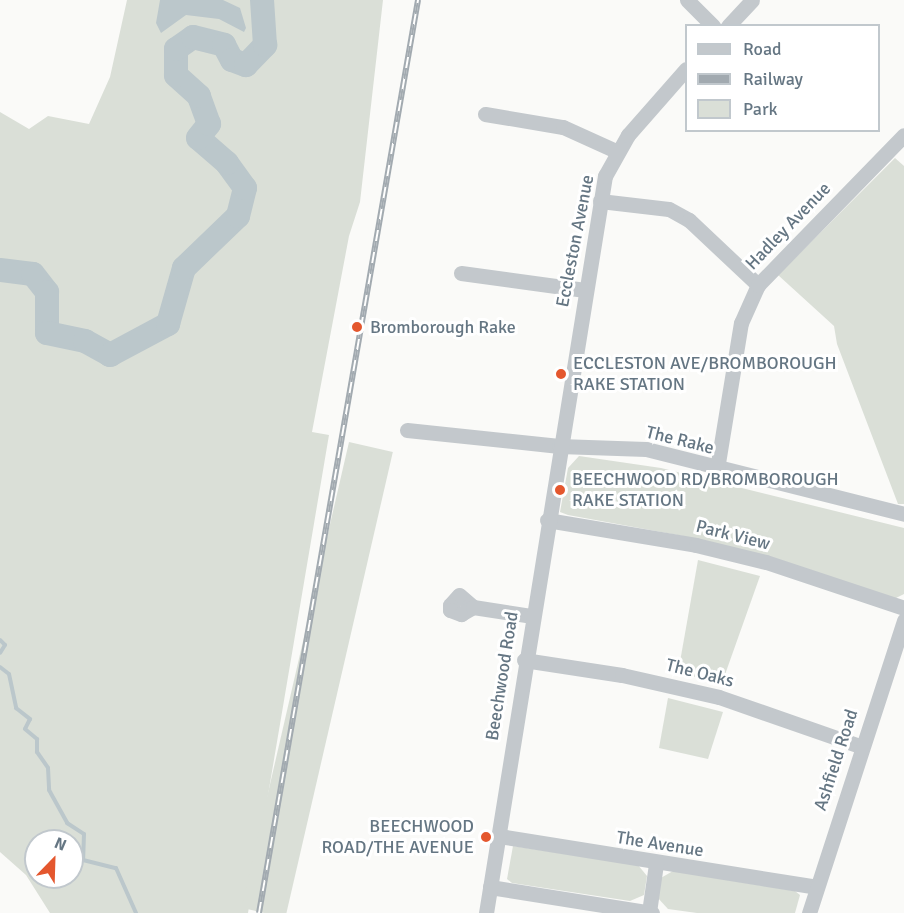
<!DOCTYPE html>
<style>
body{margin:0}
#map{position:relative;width:904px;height:913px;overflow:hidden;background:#fafaf8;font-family:Signika,sans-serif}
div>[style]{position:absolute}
.green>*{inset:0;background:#dadfd7;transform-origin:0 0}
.water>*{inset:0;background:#bbc7cb}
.stream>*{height:4px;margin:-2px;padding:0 2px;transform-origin:2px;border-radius:2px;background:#bbc7cb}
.river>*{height:24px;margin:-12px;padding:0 12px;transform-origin:12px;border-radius:12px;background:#bbc7cb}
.minor>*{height:15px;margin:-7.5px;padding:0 7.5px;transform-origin:7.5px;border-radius:7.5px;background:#c3c8cc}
.rail>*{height:6px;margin-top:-3px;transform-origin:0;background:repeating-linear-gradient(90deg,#fff 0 11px,#a2aab0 0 22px);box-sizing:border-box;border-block:2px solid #a2aab0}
.dots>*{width:16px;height:16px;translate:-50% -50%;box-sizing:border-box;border:3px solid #fff;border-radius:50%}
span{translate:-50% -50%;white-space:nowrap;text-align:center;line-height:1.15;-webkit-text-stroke:6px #fff;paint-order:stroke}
.street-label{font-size:18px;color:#657683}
.poi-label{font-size:18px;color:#657683}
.left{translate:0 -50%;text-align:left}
.right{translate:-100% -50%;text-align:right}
.legend{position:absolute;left:685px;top:24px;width:195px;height:108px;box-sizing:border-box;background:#fff;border:2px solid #c1c8cd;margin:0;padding:8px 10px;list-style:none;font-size:18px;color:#657683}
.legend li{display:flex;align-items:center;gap:12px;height:30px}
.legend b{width:30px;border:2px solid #c1c8cd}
.north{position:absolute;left:24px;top:829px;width:60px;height:60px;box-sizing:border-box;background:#fff;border:2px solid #c1c8cd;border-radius:50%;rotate:23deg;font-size:16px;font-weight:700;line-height:24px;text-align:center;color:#657683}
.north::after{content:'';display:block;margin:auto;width:21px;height:27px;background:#e4572e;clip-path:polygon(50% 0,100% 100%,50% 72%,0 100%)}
</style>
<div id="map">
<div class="green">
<div style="clip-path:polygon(evenodd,127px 0,383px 0,360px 202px,349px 236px,312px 432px,329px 435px,248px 913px,50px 913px,26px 875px,0 852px,0 112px,29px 129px,48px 116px,89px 124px,110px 77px,127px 0,36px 841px,72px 841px,72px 877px,36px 877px,36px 841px)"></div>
<div style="clip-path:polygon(895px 158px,904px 166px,904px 504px,898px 504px,837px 344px,834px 326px,778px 275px)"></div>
<div style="left:349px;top:442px;width:45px;height:478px;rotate:13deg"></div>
<div style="clip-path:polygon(579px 456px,661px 468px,904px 528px,904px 594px,894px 599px,683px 536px,568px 515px,560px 512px,568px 468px)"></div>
<div style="clip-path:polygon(698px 560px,760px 576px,722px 683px,678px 673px)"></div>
<div style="clip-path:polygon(668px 698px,723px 712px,708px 759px,659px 748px)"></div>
<div style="clip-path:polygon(513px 846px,638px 865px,647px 876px,644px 895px,630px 901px,512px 883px,507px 879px)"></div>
<div style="clip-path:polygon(673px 871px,795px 891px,800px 895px,795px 913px,697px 913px,668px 909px,657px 897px,659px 879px)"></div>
</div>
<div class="water">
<div style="clip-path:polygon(160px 0,223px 0,240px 8px,246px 28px,244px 32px,219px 19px,186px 15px,161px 33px,156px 23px)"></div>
</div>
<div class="stream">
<div style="left:0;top:640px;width:7px;rotate:45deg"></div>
<div style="left:5px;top:645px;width:9px;rotate:122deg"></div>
<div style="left:0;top:667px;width:11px;rotate:38deg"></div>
<div style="left:9px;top:674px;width:35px;rotate:78deg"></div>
<div style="left:16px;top:708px;width:18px;rotate:38deg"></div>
<div style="left:30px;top:719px;width:11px;rotate:117deg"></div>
<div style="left:25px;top:729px;width:16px;rotate:40deg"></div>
<div style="left:37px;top:739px;width:13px;rotate:90deg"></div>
<div style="left:37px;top:752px;width:19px;rotate:55deg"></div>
<div style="left:48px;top:768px;width:22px;rotate:87deg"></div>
<div style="left:49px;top:790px;width:38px;rotate:61deg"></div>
<div style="left:67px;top:823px;width:20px;rotate:33deg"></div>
<div style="left:84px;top:834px;width:26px;rotate:92deg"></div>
<div style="left:83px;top:860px;width:34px;rotate:14deg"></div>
<div style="left:116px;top:868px;width:49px;rotate:66deg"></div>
<div style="left:72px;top:873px;width:17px;rotate:-50deg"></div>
<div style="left:37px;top:878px;width:1px;rotate:-45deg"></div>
</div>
<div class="river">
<div style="left:0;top:270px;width:33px;rotate:7deg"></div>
<div style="left:33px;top:274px;width:23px;rotate:52deg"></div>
<div style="left:47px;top:292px;width:41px;rotate:90deg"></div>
<div style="left:47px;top:333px;width:39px;rotate:12deg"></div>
<div style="left:85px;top:341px;width:29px;rotate:29deg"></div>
<div style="left:110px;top:355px;width:66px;rotate:-28.1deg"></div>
<div style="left:168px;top:324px;width:58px;rotate:-74.1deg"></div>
<div style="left:184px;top:268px;width:75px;rotate:-43.9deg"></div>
<div style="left:238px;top:216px;width:29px;rotate:-76deg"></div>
<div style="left:245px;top:188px;width:31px;rotate:-126deg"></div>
<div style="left:227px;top:163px;width:38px;rotate:-139deg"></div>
<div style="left:198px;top:138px;width:18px;rotate:-52deg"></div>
<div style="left:209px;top:124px;width:30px;rotate:-110deg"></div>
<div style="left:199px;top:96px;width:31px;rotate:-138deg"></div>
<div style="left:176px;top:75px;width:26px;rotate:-90deg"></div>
<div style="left:176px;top:49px;width:21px;rotate:-35deg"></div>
<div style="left:193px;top:37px;width:32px;rotate:14deg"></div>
<div style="left:224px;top:45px;width:17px;rotate:62deg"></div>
<div style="left:232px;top:60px;width:15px;rotate:20deg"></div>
<div style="left:246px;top:65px;width:28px;rotate:-46deg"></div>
<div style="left:265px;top:45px;width:45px;rotate:-93.8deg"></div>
</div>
<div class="minor">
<div style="left:687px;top:0;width:37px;rotate:45deg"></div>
<div style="left:728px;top:26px;width:35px;rotate:-47deg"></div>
<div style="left:485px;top:114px;width:79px;rotate:9.5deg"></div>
<div style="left:563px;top:127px;width:60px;rotate:24.4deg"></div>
<div style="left:600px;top:201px;width:69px;rotate:6.6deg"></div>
<div style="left:669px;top:209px;width:23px;rotate:29deg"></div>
<div style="left:689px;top:220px;width:95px;rotate:43.3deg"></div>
<div style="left:461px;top:273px;width:125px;rotate:7.8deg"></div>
<div style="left:407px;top:430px;width:153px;rotate:6deg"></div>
<div style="left:559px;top:446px;width:87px;rotate:2deg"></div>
<div style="left:646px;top:449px;width:266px;rotate:14.1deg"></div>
<div style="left:717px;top:469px;width:148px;rotate:-80.7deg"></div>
<div style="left:741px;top:323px;width:42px;rotate:-65.9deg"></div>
<div style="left:758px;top:285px;width:209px;rotate:-45.8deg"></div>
<div style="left:547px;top:520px;width:151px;rotate:9.5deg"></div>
<div style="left:696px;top:545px;width:72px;rotate:13.7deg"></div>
<div style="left:766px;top:562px;width:145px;rotate:18.4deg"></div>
<div style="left:473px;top:607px;width:18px;rotate:-139deg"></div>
<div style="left:459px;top:595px;width:13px;rotate:132deg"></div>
<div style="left:450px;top:605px;width:5px;rotate:90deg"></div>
<div style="left:450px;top:610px;width:12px;rotate:20deg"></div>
<div style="left:461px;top:614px;width:14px;rotate:-30deg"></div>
<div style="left:473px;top:607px;width:60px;rotate:8.7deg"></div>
<div style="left:524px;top:660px;width:99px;rotate:8.7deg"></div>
<div style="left:622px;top:675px;width:99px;rotate:12.8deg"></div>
<div style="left:719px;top:697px;width:149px;rotate:19.2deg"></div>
<div style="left:499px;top:836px;width:321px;rotate:9.1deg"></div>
<div style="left:490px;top:887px;width:164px;rotate:9.1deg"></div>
<div style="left:649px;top:912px;width:49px;rotate:-81.7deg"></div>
<div style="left:486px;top:913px;width:747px;rotate:-80.83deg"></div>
<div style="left:605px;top:176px;width:47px;rotate:-60.7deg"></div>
<div style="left:628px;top:135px;width:88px;rotate:-48.7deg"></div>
<div style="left:809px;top:913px;width:308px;rotate:-72deg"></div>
</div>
<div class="rail">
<div style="left:259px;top:913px;width:927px;rotate:-80.12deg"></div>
</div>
<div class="dots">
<div style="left:357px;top:327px;background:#e4572e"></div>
<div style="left:561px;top:374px;background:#e4572e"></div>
<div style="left:560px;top:490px;background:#e4572e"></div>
<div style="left:486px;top:837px;background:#e4572e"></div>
</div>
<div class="street-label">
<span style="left:788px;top:226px;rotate:-46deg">Hadley Avenue</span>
<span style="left:575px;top:241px;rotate:-79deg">Eccleston Avenue</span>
<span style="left:680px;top:440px;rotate:14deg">The Rake</span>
<span style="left:733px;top:535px;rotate:14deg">Park View</span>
<span style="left:700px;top:673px;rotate:14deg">The Oaks</span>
<span style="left:502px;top:676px;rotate:-81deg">Beechwood Road</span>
<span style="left:836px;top:760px;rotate:-72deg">Ashfield Road</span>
<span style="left:660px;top:844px;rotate:9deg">The Avenue</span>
</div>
<div class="poi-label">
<span class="left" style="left:370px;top:327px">Bromborough Rake</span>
<span class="left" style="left:573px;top:374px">ECCLESTON AVE/BROMBOROUGH<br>RAKE STATION</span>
<span class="left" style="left:572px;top:490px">BEECHWOOD RD/BROMBOROUGH<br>RAKE STATION</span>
<span class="right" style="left:474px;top:837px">BEECHWOOD<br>ROAD/THE AVENUE</span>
</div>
<ul class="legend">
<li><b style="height:8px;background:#c3c8cc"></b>Road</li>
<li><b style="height:8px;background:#a2aab0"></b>Railway</li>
<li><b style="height:16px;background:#dadfd7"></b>Park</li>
</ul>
<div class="north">N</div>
</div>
